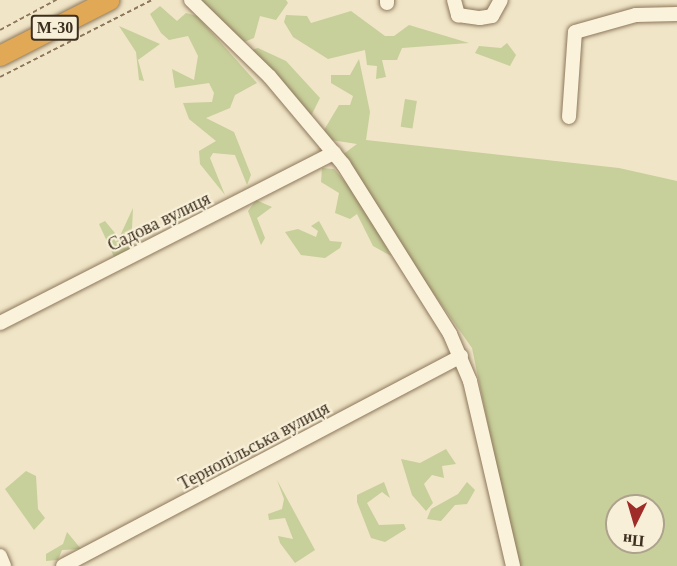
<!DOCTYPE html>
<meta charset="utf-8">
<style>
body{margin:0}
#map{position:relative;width:677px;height:566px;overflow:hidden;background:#f0e5c7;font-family:Georgia,serif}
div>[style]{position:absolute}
.green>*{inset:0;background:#c7cf9a;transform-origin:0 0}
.path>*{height:1.5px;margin-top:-0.75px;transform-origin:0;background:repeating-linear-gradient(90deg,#8d775b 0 4.5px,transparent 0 7.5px)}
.roads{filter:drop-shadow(0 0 2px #8d775b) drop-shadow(0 0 2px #8d775b)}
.minor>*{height:14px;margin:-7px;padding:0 7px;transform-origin:7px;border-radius:7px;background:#faf2db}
.highway>*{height:20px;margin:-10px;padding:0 10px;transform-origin:10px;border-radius:10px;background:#e1a956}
span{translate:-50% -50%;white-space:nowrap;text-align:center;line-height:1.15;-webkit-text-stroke:4.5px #f7efd7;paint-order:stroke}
.shield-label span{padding:2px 4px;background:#f7efd7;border:2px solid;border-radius:4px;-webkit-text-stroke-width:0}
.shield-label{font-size:16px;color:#3d2f1f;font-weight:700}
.street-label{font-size:18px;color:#3d2f1f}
.north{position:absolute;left:605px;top:494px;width:60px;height:60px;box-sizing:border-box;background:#f7efd7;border:2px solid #ada28d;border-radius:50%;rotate:185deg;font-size:16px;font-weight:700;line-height:24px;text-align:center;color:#3d2f1f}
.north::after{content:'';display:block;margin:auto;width:21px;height:27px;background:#9f2c28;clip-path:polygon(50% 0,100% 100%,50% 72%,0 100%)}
</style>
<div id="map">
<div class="green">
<div style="clip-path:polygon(193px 0,286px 0,288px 3px,276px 20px,260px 16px,254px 38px,239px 44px)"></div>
<div style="clip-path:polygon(160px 6px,177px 21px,186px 13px,197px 16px,257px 83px,235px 95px,230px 108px,206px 118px,234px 132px,251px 175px,247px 185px,235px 155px,213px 153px,210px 158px,225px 195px,200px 164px,199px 151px,216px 141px,189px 119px,183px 103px,212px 102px,214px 93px,209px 83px,175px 88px,172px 69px,194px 80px,198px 56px,188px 36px,169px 40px,161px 33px,150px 14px)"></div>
<div style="clip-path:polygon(351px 11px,385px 36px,394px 36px,409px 25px,469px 43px,402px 48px,397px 60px,382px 60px,386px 77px,376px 79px,377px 66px,367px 65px,365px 50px,328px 59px,293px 37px,284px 22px,286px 15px,307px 16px,311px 23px)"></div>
<div style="clip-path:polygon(119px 26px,160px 44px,138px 60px,144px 81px,139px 80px,136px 52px)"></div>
<div style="clip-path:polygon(507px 43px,516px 55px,510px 66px,475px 53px,479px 46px,501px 48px)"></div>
<div style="clip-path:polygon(258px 48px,286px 61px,320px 98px,311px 116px,249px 51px)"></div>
<div style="clip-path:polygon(evenodd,359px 59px,370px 112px,366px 140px,619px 168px,677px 181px,677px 566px,517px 566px,472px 348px,338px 158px,357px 144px,331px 140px,324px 130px,339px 105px,350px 105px,353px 96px,331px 83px,331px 75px,350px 75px,359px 59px,617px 506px,653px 506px,653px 542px,617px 542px,617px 506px)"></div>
<div style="left:405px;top:99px;width:12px;height:28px;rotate:9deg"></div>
<div style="clip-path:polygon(322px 168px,334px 169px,362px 201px,391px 256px,373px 246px,357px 214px,350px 219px,335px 213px,339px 193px,321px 182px)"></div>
<div style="clip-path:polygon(256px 200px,272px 207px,257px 218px,265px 238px,261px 245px,248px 211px)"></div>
<div style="clip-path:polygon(133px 208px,131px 249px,115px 259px,99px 224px,105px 221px,119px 238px)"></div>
<div style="clip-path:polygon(319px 221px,330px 241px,342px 242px,340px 248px,325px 258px,301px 255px,285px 232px,298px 229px,316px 237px,318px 231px,311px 226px)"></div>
<div style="clip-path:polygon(446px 449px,456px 464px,442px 466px,444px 478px,432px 475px,424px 484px,433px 503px,426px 511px,412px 495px,401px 459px,420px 463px)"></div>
<div style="clip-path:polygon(26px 471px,36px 476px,38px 509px,45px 518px,34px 530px,5px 489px)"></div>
<div style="clip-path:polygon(277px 480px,315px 550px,295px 563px,280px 543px,278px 536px,293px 539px,285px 518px,269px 520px,268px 514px,282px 509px,284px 499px)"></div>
<div style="clip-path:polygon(384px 482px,390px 498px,382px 492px,367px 503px,379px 525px,404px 524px,406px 529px,385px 542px,371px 538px,357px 502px,357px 495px)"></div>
<div style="clip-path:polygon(467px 482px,475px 490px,467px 504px,455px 505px,441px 521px,427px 519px,431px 509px,458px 494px)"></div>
<div style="clip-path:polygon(67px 532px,81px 549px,62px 550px,58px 560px,46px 561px,46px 554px,63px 544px)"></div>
</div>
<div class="path">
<div style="left:0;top:30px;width:64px;rotate:-28.2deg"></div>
<div style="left:0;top:77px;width:170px;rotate:-26.9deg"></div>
</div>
<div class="roads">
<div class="minor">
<div style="left:191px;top:0;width:110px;rotate:44.3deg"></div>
<div style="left:270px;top:77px;width:114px;rotate:50deg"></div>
<div style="left:343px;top:164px;width:201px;rotate:57.8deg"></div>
<div style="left:450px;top:334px;width:51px;rotate:66.9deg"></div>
<div style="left:470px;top:381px;width:190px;rotate:76.9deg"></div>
<div style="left:454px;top:0;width:16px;rotate:75deg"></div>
<div style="left:458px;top:15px;width:22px;rotate:8deg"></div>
<div style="left:480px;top:18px;width:12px;rotate:-9deg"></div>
<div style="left:492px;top:16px;width:18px;rotate:-61deg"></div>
<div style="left:387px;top:3px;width:3px;rotate:-90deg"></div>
<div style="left:569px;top:117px;width:85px;rotate:-86deg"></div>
<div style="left:575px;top:32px;width:63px;rotate:-15.6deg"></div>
<div style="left:636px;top:15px;width:41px;rotate:-1.4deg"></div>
<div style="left:0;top:323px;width:375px;rotate:-27deg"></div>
<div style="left:0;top:556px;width:11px;rotate:68deg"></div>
<div style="left:63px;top:566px;width:450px;rotate:-27.8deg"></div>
</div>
<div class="highway">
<div style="left:0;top:56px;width:123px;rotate:-27deg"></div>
</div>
</div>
<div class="shield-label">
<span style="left:55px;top:28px">М-30</span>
</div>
<div class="street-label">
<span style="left:159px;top:222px;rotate:-26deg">Садова вулиця</span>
<span style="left:254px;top:446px;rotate:-28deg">Тернопільська вулиця</span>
</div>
<div class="north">Пн</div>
</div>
